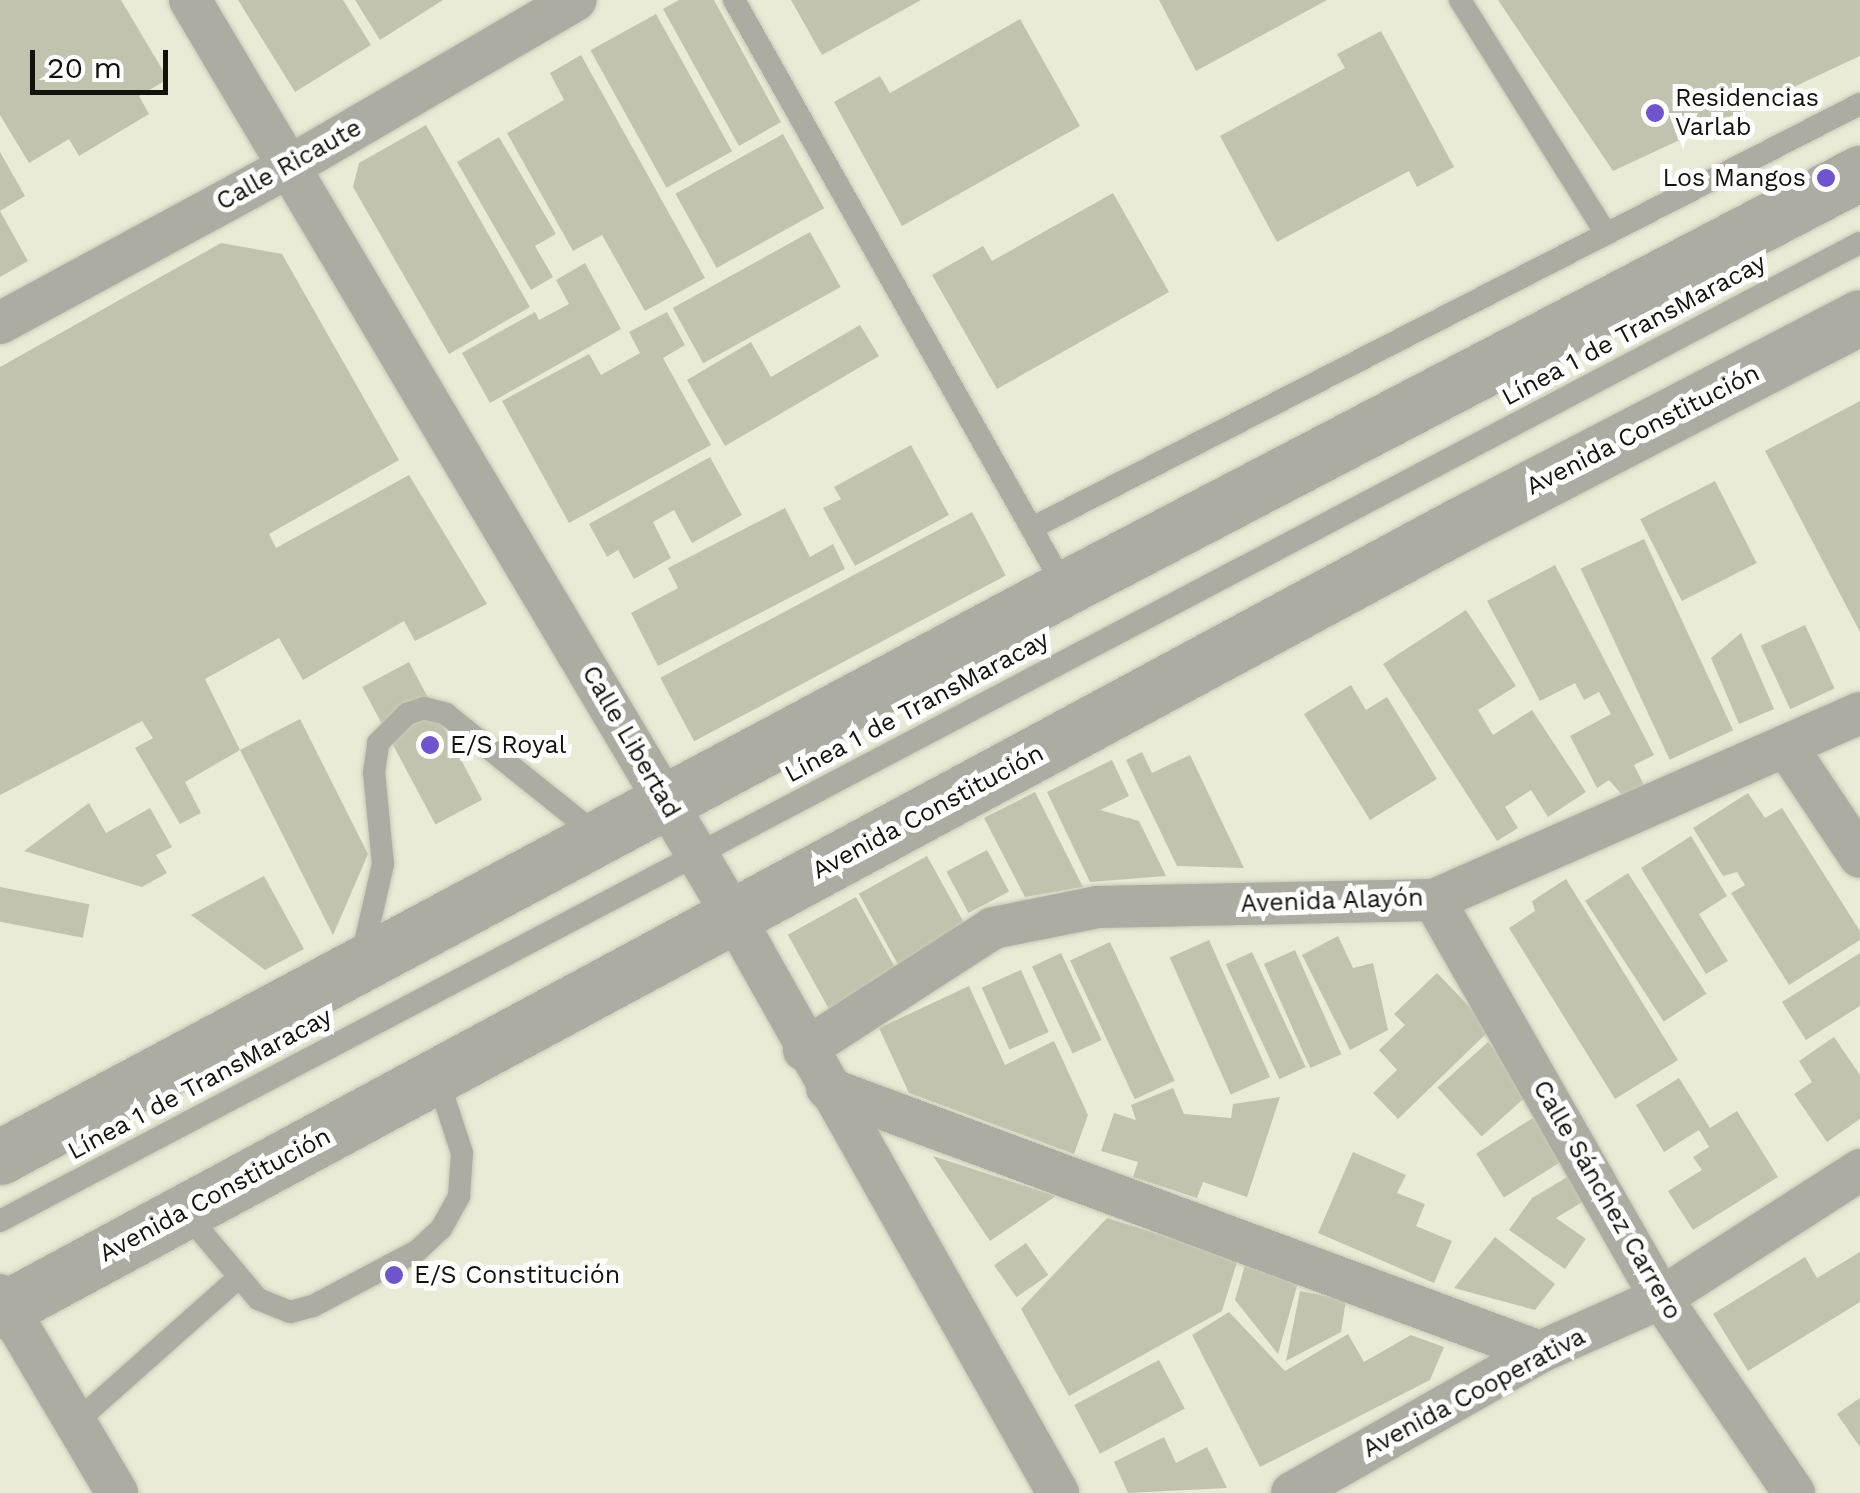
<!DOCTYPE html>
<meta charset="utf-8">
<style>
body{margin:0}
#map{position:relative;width:1860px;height:1493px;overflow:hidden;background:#eaebd6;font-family:"Work Sans",sans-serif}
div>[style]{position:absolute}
.building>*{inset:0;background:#c2c3ae;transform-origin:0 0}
.roads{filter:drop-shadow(0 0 2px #c7c8b6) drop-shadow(0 0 2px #c7c8b6)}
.service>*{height:22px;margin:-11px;padding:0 11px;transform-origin:11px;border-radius:11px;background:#acaca3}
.minor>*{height:42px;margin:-21px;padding:0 21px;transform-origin:21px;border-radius:21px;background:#acaca3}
.tertiary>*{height:55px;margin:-27.5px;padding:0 27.5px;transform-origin:27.5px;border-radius:27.5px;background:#acaca3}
.dots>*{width:28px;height:28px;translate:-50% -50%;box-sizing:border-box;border:5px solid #fff;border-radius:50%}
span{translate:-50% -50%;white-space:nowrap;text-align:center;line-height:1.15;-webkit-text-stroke:10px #fff;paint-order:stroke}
.poi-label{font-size:25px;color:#12130b}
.left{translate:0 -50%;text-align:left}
.right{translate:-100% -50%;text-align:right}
.street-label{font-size:25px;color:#12130b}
.scale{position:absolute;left:30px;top:50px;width:138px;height:45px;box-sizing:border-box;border:5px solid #12130b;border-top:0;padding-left:12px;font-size:30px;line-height:35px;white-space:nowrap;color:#12130b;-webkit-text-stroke:8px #fff;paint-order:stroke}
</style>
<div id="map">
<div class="building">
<div style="clip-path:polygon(0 0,121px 0,168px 79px,139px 96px,149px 114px,79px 156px,69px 139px,29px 163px,0 115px)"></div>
<div style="clip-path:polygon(238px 0,343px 0,371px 45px,295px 92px)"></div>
<div style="clip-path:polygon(355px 0,443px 0,380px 40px)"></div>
<div style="clip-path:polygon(679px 0,714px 0,781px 122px,739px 146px,663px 9px)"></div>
<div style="clip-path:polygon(791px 0,921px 0,822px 55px)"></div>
<div style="clip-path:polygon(1159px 0,1327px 0,1196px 71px)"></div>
<div style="clip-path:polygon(1498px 0,1860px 0,1860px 56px,1613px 171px)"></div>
<div style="left:656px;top:14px;width:157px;height:75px;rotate:61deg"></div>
<div style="clip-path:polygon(1020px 19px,1080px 126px,902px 226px,834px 102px,880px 76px,890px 93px)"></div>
<div style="clip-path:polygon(1381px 31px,1454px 167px,1417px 187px,1409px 171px,1277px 242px,1220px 136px,1345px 68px,1337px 54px)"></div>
<div style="clip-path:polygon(581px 55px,705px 278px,645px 311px,602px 235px,573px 251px,507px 133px,564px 100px,550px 73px)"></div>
<div style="clip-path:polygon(426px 125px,530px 307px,449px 354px,353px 187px,359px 163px)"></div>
<div style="left:783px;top:134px;width:85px;height:123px;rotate:61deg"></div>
<div style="clip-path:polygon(499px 137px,556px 234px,535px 246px,553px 277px,531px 290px,457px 162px)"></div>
<div style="clip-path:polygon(0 152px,25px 196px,0 211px,28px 261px,0 277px)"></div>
<div style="clip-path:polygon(1113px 193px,1169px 292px,997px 389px,932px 275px,983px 246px,992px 261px)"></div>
<div style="left:810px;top:232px;width:63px;height:157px;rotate:61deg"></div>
<div style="clip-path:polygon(221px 243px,282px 254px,399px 460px,269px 534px,276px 548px,409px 475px,487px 604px,415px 641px,404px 621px,303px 680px,279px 638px,205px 679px,240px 750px,185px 782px,201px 813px,180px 824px,135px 748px,153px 738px,142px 721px,0 795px,0 367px)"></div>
<div style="clip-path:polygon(585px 263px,621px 329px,490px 403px,462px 353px,535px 312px,539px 320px,569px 304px,556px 280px)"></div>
<div style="clip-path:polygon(667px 312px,685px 345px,663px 358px,711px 445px,569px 523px,502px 401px,589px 354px,601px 375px,640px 353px,629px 332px)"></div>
<div style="clip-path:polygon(860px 325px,879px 356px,725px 446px,687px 380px,751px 342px,771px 377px)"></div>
<div style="clip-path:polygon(1860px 401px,1860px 632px,1765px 451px)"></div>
<div style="clip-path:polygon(911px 445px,949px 515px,855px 566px,823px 508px,841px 499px,834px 487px)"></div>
<div style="clip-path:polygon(710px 457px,742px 515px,692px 543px,674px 510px,653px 522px,671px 558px,634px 579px,618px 550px,607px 557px,589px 524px)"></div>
<div style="left:1715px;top:481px;width:92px;height:84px;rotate:63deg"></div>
<div style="clip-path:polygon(785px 508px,810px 557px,833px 544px,845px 569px,658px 666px,631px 613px,678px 588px,668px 568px)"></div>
<div style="left:972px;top:512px;width:72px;height:353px;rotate:62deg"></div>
<div style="left:1644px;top:539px;width:211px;height:70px;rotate:65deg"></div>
<div style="clip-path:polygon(1555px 565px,1654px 755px,1634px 765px,1644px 785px,1623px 796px,1609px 780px,1597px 788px,1570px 736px,1611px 714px,1599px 692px,1584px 700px,1575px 683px,1540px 701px,1487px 601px)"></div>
<div style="clip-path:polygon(1466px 610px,1516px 686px,1478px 710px,1493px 735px,1532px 710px,1586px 792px,1548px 817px,1531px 790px,1505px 807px,1518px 828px,1497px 841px,1383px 664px)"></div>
<div style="left:1805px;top:625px;width:70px;height:49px;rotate:65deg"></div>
<div style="clip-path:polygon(1741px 633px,1774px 709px,1739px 724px,1711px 658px)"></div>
<div style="left:409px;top:662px;width:156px;height:53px;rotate:62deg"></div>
<div style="clip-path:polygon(1351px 685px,1366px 710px,1387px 697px,1437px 779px,1370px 820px,1304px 714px)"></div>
<div style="clip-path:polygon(300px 719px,368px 854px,333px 935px,240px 750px)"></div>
<div style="clip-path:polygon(1142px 752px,1152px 773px,1190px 755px,1244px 868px,1177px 866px,1126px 760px)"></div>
<div style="clip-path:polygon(1112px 760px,1129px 796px,1100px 810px,1139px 821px,1166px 876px,1090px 882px,1047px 792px)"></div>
<div style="clip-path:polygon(1035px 792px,1083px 887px,1025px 897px,984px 818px)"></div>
<div style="clip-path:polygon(1748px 793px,1765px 818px,1782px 808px,1860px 931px,1860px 940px,1789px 985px,1731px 893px,1745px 885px,1737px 872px,1723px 876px,1693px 828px)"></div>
<div style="clip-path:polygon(89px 803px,106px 833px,150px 808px,172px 847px,156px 855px,167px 873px,142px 887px,24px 851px)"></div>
<div style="clip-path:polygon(1691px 836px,1727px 896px,1699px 914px,1728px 961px,1706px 974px,1641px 868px)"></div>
<div style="left:987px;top:850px;width:47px;height:46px;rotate:62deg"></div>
<div style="left:927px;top:856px;width:84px;height:78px;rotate:61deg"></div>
<div style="left:1628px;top:873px;width:144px;height:51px;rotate:57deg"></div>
<div style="clip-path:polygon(264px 876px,304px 949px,265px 970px,191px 915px)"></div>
<div style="clip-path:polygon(1566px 879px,1678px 1060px,1615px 1099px,1509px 928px,1535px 911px,1532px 901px)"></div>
<div style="left:0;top:887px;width:91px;height:34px;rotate:11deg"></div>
<div style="left:856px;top:897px;width:84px;height:78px;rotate:61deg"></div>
<div style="clip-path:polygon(1338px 936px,1353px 968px,1373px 963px,1388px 1030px,1350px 1050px,1302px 955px)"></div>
<div style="left:1209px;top:940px;width:150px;height:43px;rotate:66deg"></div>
<div style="left:1110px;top:942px;width:153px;height:44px;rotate:65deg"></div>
<div style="left:1295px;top:950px;width:114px;height:34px;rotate:66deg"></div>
<div style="left:1252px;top:952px;width:127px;height:29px;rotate:65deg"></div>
<div style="left:1061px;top:953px;width:96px;height:32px;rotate:65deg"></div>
<div style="clip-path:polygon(1860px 953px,1860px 1006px,1806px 1040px,1782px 1002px)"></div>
<div style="left:1021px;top:970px;width:68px;height:43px;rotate:66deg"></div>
<div style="clip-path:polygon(1437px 973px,1491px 1029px,1398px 1119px,1373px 1093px,1397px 1070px,1379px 1050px,1405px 1025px,1394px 1014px)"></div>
<div style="clip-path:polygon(969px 986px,1005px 1065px,1054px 1041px,1088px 1115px,1074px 1154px,909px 1093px,879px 1028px)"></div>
<div style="clip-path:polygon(1834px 1037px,1860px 1075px,1860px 1119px,1827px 1142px,1794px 1094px,1812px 1082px,1799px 1061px)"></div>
<div style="left:1488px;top:1042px;width:66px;height:68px;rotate:48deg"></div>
<div style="clip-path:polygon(1679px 1078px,1710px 1128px,1737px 1111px,1778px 1177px,1693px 1230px,1668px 1191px,1702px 1170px,1693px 1157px,1709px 1147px,1699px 1130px,1664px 1152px,1636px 1105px)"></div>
<div style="clip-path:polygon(1173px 1088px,1184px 1114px,1231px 1118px,1233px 1104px,1280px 1097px,1247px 1197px,1203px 1182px,1197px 1198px,1133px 1177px,1138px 1162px,1101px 1151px,1114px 1113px,1136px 1120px,1131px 1105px)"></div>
<div style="left:1533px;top:1118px;width:52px;height:67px;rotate:58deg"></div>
<div style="clip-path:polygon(1353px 1152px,1406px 1175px,1397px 1193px,1425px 1204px,1416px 1226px,1452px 1241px,1434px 1283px,1318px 1233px)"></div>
<div style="clip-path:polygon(933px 1156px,1056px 1196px,990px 1241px)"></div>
<div style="clip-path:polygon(1569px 1176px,1584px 1201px,1556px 1218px,1586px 1239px,1565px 1269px,1509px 1230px,1532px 1198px)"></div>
<div style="clip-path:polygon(1107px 1218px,1238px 1259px,1222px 1311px,1069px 1396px,1021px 1309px)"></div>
<div style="clip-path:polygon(1495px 1237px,1555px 1284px,1535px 1310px,1454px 1288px)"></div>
<div style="left:1026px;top:1243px;width:39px;height:39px;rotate:55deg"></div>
<div style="clip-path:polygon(1860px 1252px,1860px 1302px,1748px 1371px,1713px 1314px,1805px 1257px,1817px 1278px)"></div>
<div style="clip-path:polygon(1245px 1265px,1299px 1279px,1278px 1354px,1235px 1300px)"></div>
<div style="clip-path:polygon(1300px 1291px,1346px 1300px,1341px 1332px,1286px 1361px)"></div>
<div style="clip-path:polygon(1229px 1312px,1285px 1371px,1348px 1334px,1364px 1362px,1411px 1335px,1444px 1347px,1430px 1380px,1260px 1467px,1192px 1335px)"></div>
<div style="left:1159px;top:1360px;width:55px;height:96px;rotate:62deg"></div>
<div style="clip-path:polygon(1860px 1398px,1860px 1447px,1837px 1414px)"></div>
<div style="clip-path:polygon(1164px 1437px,1176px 1463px,1207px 1447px,1227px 1488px,1128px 1493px,1114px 1462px)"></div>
</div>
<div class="roads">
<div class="service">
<div style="left:734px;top:0;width:675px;rotate:60.62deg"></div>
<div style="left:1460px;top:0;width:274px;rotate:58deg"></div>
<div style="left:1034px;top:527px;width:928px;rotate:-27.12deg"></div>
<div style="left:362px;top:956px;width:94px;rotate:-77.1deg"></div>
<div style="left:383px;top:864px;width:91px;rotate:-95.6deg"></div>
<div style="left:374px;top:773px;width:30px;rotate:-82deg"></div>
<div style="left:378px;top:743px;width:41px;rotate:-45deg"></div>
<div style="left:407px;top:714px;width:18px;rotate:-19deg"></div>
<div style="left:424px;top:708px;width:23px;rotate:15deg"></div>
<div style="left:446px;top:714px;width:193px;rotate:38.7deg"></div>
<div style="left:183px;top:1210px;width:116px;rotate:49.9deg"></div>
<div style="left:258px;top:1299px;width:35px;rotate:22deg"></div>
<div style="left:290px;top:1312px;width:24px;rotate:-15deg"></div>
<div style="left:313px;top:1306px;width:118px;rotate:-27.9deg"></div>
<div style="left:417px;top:1251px;width:33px;rotate:-43deg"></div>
<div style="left:441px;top:1229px;width:38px;rotate:-61deg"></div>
<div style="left:459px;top:1196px;width:43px;rotate:-86deg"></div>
<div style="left:462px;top:1153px;width:80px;rotate:-108.2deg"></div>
<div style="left:0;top:1221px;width:2101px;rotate:-27.74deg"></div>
<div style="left:76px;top:1422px;width:215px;rotate:-41.6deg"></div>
</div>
<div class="minor">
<div style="left:190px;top:0;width:1066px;rotate:59.32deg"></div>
<div style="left:734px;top:917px;width:661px;rotate:60.64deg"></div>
<div style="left:0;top:323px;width:332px;rotate:-28.4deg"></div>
<div style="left:292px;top:165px;width:328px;rotate:-30.2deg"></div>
<div style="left:1786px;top:746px;width:133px;rotate:56.3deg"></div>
<div style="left:1434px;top:900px;width:458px;rotate:60.3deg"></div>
<div style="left:1661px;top:1298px;width:236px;rotate:55.7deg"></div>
<div style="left:804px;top:1050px;width:225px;rotate:-32.8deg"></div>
<div style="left:993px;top:928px;width:106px;rotate:-11.4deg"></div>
<div style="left:1097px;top:907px;width:337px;rotate:-1.2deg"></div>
<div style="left:1434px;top:900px;width:465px;rotate:-23.7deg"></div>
<div style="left:827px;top:1088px;width:760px;rotate:20.32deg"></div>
<div style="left:0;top:1295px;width:230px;rotate:59.4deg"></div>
<div style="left:1292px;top:1493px;width:285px;rotate:-29.6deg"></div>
<div style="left:1540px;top:1352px;width:133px;rotate:-24.1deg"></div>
<div style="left:1661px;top:1298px;width:237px;rotate:-32.7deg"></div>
</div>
<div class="tertiary">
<div style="left:0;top:1157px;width:1207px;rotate:-28.11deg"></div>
<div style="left:1065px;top:588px;width:897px;rotate:-27.57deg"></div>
<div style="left:0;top:1311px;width:1659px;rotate:-28.31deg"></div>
<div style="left:1461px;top:524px;width:449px;rotate:-27.4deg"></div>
</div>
</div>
<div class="dots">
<div style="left:1655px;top:113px;background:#6f54cd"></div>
<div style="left:1826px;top:178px;background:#6f54cd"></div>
<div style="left:430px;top:745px;background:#6f54cd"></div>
<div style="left:394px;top:1275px;background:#6f54cd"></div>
</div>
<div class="poi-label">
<span class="left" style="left:1675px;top:113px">Residencias<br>Varlab</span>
<span class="right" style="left:1806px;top:178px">Los Mangos</span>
<span class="left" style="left:450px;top:745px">E/S Royal</span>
<span class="left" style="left:414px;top:1275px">E/S Constitución</span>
</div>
<div class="street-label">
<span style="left:289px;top:165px;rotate:-29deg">Calle Ricaute</span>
<span style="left:1634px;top:330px;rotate:-28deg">Línea 1 de TransMaracay</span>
<span style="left:1643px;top:430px;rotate:-27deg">Avenida Constitución</span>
<span style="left:917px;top:707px;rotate:-28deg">Línea 1 de TransMaracay</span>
<span style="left:631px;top:742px;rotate:60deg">Calle Libertad</span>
<span style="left:928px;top:812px;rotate:-28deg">Avenida Constitución</span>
<span style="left:1332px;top:901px;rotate:-2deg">Avenida Alayón</span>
<span style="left:200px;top:1084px;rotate:-28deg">Línea 1 de TransMaracay</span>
<span style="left:215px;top:1195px;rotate:-28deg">Avenida Constitución</span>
<span style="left:1607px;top:1200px;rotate:60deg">Calle Sánchez Carrero</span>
<span style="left:1474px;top:1393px;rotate:-28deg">Avenida Cooperativa</span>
</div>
<div class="scale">20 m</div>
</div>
